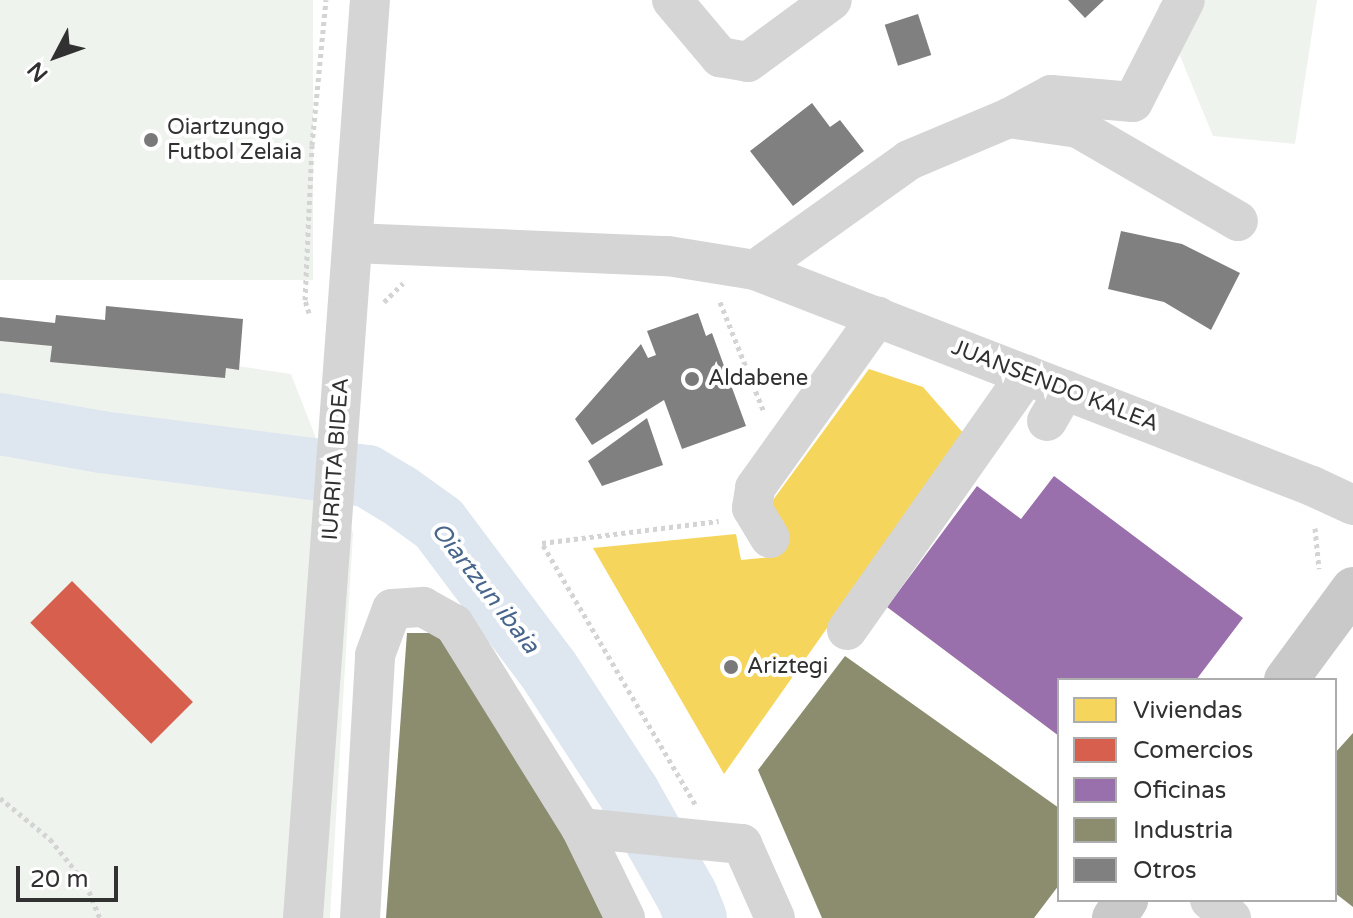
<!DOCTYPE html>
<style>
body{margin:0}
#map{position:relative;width:1353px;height:918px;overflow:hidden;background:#fff;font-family:"Varela Round",sans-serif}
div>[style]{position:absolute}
.green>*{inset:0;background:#eff3ed;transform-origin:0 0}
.homes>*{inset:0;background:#f6d55c}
.shops>*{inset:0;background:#d6604d;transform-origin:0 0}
.offices>*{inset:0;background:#9970ab}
.industry>*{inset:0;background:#8c8c6e}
.river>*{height:62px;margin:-31px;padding:0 31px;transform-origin:31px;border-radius:31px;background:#dee6f0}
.building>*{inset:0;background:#808080;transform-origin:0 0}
.path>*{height:5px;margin-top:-2.5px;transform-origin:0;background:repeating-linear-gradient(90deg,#d4d4d4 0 4px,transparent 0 8px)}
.minor>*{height:40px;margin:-20px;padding:0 20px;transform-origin:20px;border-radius:20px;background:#d5d5d5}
.major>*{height:44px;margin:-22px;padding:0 22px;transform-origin:22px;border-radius:22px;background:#c9c9c9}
.dots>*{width:22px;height:22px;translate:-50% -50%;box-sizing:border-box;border:4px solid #fff;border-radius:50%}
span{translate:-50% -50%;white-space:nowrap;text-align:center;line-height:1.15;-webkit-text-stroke:8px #fff;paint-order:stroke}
.poi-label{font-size:22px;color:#313131}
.left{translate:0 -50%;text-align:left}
.street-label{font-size:22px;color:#313131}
.water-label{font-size:24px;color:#48668b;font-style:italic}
.legend{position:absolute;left:1057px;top:678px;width:280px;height:224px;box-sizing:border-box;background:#fff;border:2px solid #adadad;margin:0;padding:10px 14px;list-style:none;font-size:24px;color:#313131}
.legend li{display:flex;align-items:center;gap:16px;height:40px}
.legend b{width:40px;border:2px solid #adadad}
.north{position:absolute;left:16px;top:16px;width:80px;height:80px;-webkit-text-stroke:6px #fff;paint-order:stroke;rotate:229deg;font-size:22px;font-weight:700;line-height:32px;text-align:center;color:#313131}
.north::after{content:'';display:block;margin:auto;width:28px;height:36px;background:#313131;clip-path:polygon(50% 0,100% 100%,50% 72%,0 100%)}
.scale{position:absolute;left:16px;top:866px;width:102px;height:36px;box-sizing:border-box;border:4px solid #313131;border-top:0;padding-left:10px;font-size:24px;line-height:28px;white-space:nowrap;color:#313131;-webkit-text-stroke:6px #fff;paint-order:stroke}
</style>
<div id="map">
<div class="green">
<div style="left:0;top:0;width:313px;height:280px"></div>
<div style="clip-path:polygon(1164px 0,1317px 0,1295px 144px,1213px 136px,1159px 5px)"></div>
<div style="clip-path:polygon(0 330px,291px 374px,353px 533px,330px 918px,0 918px)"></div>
</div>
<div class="homes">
<div style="clip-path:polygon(869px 369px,923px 387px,964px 434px,724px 774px,593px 548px,736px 534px,741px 560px,771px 557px,762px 515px)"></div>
</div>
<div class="shops">
<div style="left:72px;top:581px;width:171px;height:59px;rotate:45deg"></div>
</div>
<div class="offices">
<div style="clip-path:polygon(1054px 476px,1243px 618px,1196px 680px,1059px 680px,1059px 736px,887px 607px,977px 486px,1021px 519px)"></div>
</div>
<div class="industry">
<div style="clip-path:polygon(407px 633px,453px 633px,608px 918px,386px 918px)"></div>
<div style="clip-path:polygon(845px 656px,1059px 808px,1059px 885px,1034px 918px,822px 918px,758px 770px)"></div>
<div style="clip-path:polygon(1353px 733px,1353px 907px,1335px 893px,1335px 753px)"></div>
</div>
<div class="river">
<div style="left:0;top:424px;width:103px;rotate:10.1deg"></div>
<div style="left:101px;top:442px;width:268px;rotate:7.3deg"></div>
<div style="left:367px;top:476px;width:37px;rotate:31deg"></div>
<div style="left:399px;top:495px;width:49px;rotate:35.9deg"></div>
<div style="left:439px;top:524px;width:181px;rotate:53.1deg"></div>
<div style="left:548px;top:669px;width:150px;rotate:56.9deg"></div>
<div style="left:630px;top:795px;width:116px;rotate:60.6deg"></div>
<div style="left:687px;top:896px;width:24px;rotate:68deg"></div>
</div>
<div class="building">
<div style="clip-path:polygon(1068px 0,1104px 0,1085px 18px)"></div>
<div style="left:918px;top:14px;width:43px;height:35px;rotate:72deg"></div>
<div style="clip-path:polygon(812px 103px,830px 127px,840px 120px,864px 151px,793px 206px,750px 151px)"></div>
<div style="clip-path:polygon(1121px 231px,1182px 244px,1240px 273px,1211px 330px,1164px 302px,1108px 289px)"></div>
<div style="clip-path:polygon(106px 306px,243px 319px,239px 370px,226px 368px,225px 378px,50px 362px,52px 346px,0 341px,0 317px,55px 323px,56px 315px,105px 320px)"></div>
<div style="clip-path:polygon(698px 313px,706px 336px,712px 333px,746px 426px,682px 449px,664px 400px,592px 445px,575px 419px,641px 344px,648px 358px,656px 355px,647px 331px)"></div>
<div style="clip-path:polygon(647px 418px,663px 465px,602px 486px,588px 461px)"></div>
</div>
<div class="path">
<div style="left:384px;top:302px;width:27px;rotate:-45deg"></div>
<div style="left:720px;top:302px;width:118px;rotate:68.2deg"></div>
<div style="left:309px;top:313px;width:14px;rotate:-107deg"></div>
<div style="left:305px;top:300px;width:155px;rotate:-87.4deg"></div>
<div style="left:312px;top:145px;width:146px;rotate:-84.5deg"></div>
<div style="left:1315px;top:528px;width:41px;rotate:84.4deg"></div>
<div style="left:0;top:798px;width:65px;rotate:39.4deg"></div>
<div style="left:50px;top:839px;width:58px;rotate:51.3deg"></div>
<div style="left:86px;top:884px;width:37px;rotate:68deg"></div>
<div style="left:695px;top:804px;width:303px;rotate:-120.4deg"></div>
<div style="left:542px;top:543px;width:178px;rotate:-7.1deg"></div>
</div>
<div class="minor">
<div style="left:672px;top:0;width:75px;rotate:49.9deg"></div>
<div style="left:720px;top:57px;width:28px;rotate:10deg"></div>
<div style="left:748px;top:62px;width:104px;rotate:-36.4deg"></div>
<div style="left:1009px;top:118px;width:48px;rotate:-28.7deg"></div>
<div style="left:1051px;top:95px;width:82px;rotate:4.9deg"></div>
<div style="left:1133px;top:102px;width:114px;rotate:-63deg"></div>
<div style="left:353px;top:243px;width:315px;rotate:2.4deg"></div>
<div style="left:668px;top:256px;width:88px;rotate:9.1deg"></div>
<div style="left:755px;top:270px;width:597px;rotate:21.2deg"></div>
<div style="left:1312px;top:486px;width:45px;rotate:24.9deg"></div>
<div style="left:755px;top:270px;width:189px;rotate:-35.5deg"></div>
<div style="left:909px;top:160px;width:108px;rotate:-22.8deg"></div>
<div style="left:1009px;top:118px;width:70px;rotate:8.2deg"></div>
<div style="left:1078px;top:128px;width:185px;rotate:30.2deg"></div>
<div style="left:1047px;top:421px;width:36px;rotate:-60deg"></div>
<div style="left:770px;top:538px;width:35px;rotate:-121deg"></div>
<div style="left:752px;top:508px;width:20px;rotate:-81deg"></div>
<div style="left:755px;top:488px;width:211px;rotate:-54.4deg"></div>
<div style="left:847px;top:630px;width:312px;rotate:-54.9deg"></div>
<div style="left:581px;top:828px;width:162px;rotate:5.7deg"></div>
<div style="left:742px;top:844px;width:81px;rotate:66deg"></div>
<div style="left:1210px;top:900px;width:28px;rotate:41deg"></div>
<div style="left:303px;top:918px;width:920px;rotate:-85.83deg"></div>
<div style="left:360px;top:918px;width:263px;rotate:-86.7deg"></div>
<div style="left:375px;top:655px;width:49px;rotate:-69.7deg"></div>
<div style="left:392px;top:609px;width:31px;rotate:-4deg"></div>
<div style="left:423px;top:607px;width:35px;rotate:29deg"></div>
<div style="left:454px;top:624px;width:240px;rotate:58.1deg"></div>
<div style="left:581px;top:828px;width:100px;rotate:63.9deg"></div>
</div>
<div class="major">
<div style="left:1286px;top:680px;width:113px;rotate:-53.6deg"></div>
<div style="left:1114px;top:918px;width:22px;rotate:-56deg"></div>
</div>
<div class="dots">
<div style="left:151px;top:140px;background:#797979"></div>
<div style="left:692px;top:379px;background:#797979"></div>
<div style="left:731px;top:667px;background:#797979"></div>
</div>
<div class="poi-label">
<span class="left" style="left:167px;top:140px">Oiartzungo<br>Futbol Zelaia</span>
<span class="left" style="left:708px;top:379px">Aldabene</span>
<span class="left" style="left:747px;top:667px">Ariztegi</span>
</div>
<div class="street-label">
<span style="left:1055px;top:386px;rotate:21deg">JUANSENDO KALEA</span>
<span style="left:336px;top:459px;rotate:-86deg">IURRITA BIDEA</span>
</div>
<div class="water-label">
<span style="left:485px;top:588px;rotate:52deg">Oiartzun ibaia</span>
</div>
<ul class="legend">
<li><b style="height:22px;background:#f6d55c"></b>Viviendas</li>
<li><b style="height:22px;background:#d6604d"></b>Comercios</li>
<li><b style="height:22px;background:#9970ab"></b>Oficinas</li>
<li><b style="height:22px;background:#8c8c6e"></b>Industria</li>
<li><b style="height:22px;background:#808080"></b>Otros</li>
</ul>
<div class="north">N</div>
<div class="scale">20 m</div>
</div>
